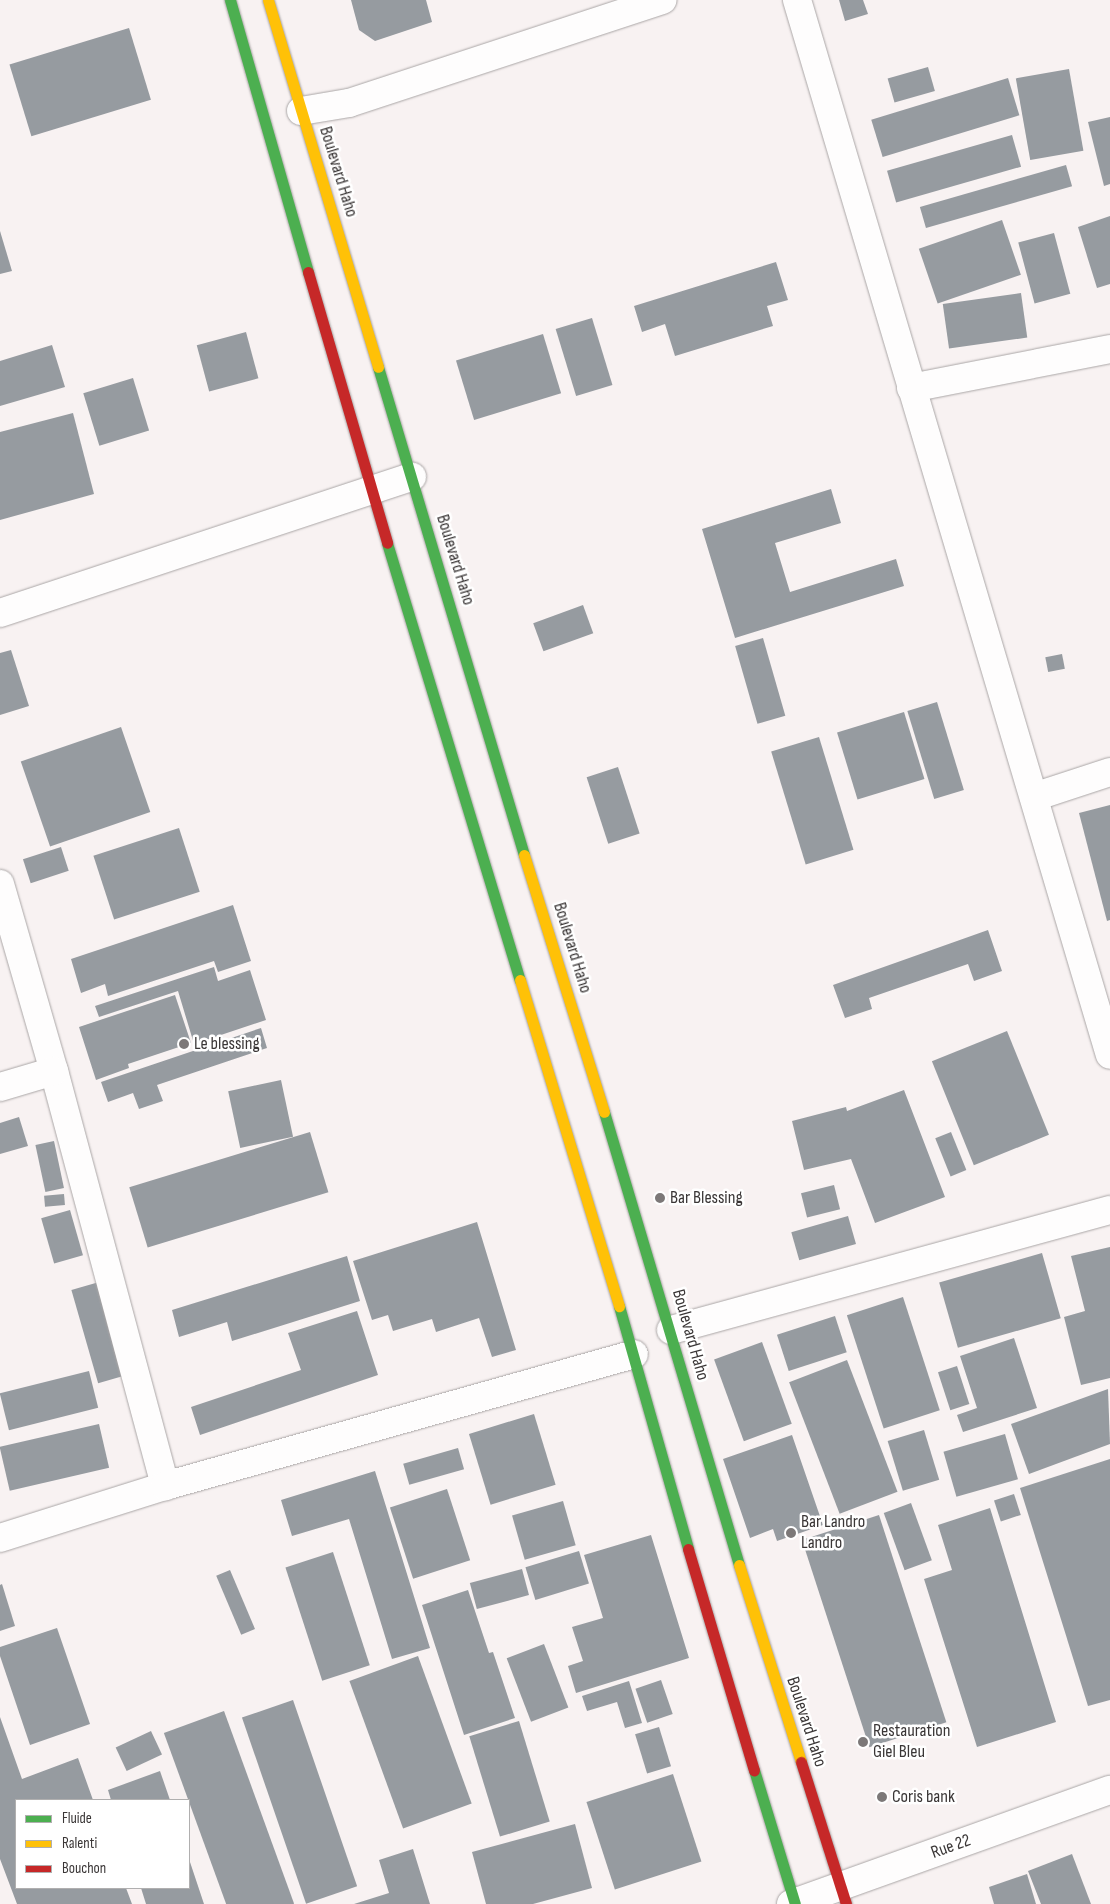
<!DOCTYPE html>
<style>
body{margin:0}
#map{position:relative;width:1110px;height:1904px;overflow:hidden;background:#f8f2f2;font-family:"Sofia Sans Condensed",sans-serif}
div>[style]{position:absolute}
.building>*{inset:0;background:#969ba0;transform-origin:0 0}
.roads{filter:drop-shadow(0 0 1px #aaa6a6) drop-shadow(0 0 1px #aaa6a6)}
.street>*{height:28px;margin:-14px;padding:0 14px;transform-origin:14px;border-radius:14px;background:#fefdfd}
.fast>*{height:11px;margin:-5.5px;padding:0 5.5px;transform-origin:5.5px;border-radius:5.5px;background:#4caf50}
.slow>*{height:11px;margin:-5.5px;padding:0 5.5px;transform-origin:5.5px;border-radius:5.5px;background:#ffc107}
.jam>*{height:11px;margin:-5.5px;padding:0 5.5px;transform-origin:5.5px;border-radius:5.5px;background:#c62828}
.dots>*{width:14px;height:14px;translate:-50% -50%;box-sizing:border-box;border:2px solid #fff;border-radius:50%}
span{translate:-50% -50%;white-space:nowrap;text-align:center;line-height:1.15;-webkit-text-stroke:5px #fff;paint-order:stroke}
.street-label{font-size:18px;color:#3a3636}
.poi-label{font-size:18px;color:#3a3636}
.left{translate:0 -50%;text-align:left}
.legend{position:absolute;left:15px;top:1799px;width:175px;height:90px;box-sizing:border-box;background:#fff;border:1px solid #b0afaf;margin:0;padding:6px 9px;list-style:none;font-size:15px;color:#3a3636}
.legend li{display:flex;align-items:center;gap:10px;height:25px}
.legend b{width:25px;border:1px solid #b0afaf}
</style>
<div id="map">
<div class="building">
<div style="clip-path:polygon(351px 0,426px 0,432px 22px,375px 41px,359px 30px)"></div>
<div style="clip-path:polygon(839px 0,863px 0,868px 14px,845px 21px)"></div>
<div style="left:129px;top:28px;width:75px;height:125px;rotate:73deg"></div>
<div style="left:928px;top:67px;width:25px;height:42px;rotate:74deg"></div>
<div style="left:1069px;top:69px;width:83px;height:54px;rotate:80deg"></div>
<div style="left:1008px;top:78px;width:39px;height:143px;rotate:73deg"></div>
<div style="clip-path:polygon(1110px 117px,1110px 184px,1104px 186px,1088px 122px)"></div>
<div style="left:1012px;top:135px;width:33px;height:130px;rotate:74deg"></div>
<div style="left:1066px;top:165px;width:22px;height:152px;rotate:74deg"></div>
<div style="clip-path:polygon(1110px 216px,1110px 284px,1097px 288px,1078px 227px)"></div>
<div style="left:1002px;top:220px;width:58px;height:88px;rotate:71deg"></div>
<div style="clip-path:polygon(0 231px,12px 271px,0 274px)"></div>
<div style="left:1054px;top:233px;width:63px;height:37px;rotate:75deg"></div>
<div style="clip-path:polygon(776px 262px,788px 300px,767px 306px,773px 326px,675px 356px,665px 324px,642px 332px,634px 306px)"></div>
<div style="left:1021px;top:293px;width:45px;height:79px;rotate:82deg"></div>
<div style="left:592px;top:318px;width:70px;height:38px;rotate:73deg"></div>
<div style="left:246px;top:332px;width:48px;height:51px;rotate:75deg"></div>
<div style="left:543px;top:334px;width:62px;height:91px;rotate:73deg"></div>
<div style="clip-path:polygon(52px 345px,65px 387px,0 406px,0 361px)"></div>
<div style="left:133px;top:378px;width:55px;height:52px;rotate:73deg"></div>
<div style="clip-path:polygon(73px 413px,94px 494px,0 520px,0 432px)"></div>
<div style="clip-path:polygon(831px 489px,841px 523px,775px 543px,790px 592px,896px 559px,904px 586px,735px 638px,702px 529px)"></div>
<div style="left:583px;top:605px;width:30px;height:53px;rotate:70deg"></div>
<div style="left:763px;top:638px;width:81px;height:29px;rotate:74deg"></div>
<div style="clip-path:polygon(11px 650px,29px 706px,0 715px,0 653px)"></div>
<div style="left:1062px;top:654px;width:15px;height:17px;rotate:79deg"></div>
<div style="left:937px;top:702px;width:92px;height:31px;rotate:73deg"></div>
<div style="left:904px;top:712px;width:70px;height:70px;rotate:73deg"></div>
<div style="left:121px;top:727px;width:90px;height:106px;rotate:71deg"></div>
<div style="left:819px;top:737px;width:118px;height:50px;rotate:73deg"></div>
<div style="left:618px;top:767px;width:70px;height:33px;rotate:72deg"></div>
<div style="clip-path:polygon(1110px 805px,1110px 920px,1107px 921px,1079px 813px)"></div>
<div style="left:179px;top:828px;width:67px;height:90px;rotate:72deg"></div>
<div style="left:61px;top:847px;width:25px;height:40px;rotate:72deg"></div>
<div style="clip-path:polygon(233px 905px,251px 961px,218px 972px,214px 961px,108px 996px,105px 984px,81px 993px,71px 959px)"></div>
<div style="clip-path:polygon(988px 930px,1002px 971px,974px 981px,968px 964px,869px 998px,872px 1009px,845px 1018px,833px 985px)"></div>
<div style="clip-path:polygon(214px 967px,218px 981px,250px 970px,266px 1020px,194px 1044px,178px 991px,99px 1017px,95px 1006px)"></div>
<div style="clip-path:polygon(175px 995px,191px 1043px,128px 1064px,129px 1068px,96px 1080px,79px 1027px)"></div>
<div style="clip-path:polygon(261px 1028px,267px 1048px,157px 1085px,163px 1101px,139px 1109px,133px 1093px,108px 1102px,101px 1082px)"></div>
<div style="left:1007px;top:1031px;width:112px;height:81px;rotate:68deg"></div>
<div style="left:281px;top:1080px;width:58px;height:54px;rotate:78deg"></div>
<div style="clip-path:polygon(904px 1090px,945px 1197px,875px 1223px,851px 1159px,804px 1170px,792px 1121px,846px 1107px,847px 1111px)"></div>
<div style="clip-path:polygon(19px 1117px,28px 1146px,0 1154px,0 1123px)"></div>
<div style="left:310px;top:1132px;width:63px;height:189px;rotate:73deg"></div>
<div style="left:951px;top:1132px;width:41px;height:17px;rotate:68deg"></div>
<div style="left:54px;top:1141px;width:48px;height:19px;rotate:78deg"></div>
<div style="left:834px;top:1185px;width:25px;height:34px;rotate:76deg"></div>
<div style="left:64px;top:1194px;width:11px;height:20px;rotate:85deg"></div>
<div style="left:70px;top:1210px;width:47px;height:30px;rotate:74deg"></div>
<div style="left:848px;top:1216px;width:29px;height:59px;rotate:74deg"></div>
<div style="clip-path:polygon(477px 1222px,516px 1350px,492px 1357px,479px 1318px,436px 1332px,432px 1319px,393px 1331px,388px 1315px,372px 1320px,353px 1261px)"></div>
<div style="clip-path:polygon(1110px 1247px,1110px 1378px,1081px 1385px,1064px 1317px,1085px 1311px,1071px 1256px)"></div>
<div style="left:1042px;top:1253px;width:68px;height:107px;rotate:74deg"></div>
<div style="clip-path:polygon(347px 1256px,360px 1301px,232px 1341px,227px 1322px,179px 1337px,172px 1310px)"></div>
<div style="left:106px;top:1280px;width:97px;height:36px;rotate:74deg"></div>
<div style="left:903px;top:1297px;width:119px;height:59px;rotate:72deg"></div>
<div style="clip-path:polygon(357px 1311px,378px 1375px,200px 1435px,191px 1407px,301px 1370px,288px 1333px)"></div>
<div style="left:835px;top:1316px;width:38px;height:61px;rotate:72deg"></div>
<div style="clip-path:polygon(1014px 1338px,1037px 1408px,963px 1432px,957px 1415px,977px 1408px,960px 1356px)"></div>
<div style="left:762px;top:1342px;width:87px;height:51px;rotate:70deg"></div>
<div style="left:847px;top:1360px;width:141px;height:62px;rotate:69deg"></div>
<div style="left:957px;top:1366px;width:40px;height:20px;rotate:72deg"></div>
<div style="left:89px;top:1371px;width:38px;height:92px;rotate:76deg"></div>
<div style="clip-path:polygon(1108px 1389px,1110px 1444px,1029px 1474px,1011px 1424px)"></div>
<div style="left:534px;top:1414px;width:74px;height:68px;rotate:73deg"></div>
<div style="left:99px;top:1424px;width:45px;height:102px;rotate:77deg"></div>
<div style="left:924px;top:1430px;width:52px;height:38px;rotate:73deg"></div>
<div style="left:1005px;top:1434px;width:47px;height:64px;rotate:74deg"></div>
<div style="clip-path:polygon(792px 1435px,823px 1525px,777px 1541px,773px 1529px,750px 1538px,723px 1459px)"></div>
<div style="left:458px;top:1448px;width:22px;height:57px;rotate:74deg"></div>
<div style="clip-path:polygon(1110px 1459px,1110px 1700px,1088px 1706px,1020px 1488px)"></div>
<div style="clip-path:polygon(375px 1471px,430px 1648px,392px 1659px,349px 1519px,292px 1536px,281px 1500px)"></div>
<div style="left:447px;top:1489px;width:75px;height:60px;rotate:72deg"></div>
<div style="left:1014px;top:1494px;width:22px;height:21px;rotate:72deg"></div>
<div style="left:563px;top:1501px;width:46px;height:53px;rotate:74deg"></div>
<div style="left:911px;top:1503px;width:61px;height:29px;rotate:70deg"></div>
<div style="clip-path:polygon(990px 1508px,1056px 1722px,977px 1747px,924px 1579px,952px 1570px,938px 1525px)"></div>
<div style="left:879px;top:1515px;width:218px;height:81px;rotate:72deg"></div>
<div style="clip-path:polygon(651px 1535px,689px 1658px,576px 1693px,568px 1666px,583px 1661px,572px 1627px,603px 1618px,584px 1555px)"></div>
<div style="left:579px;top:1551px;width:34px;height:56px;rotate:73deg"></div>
<div style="left:333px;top:1552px;width:119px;height:50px;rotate:72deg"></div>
<div style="left:522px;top:1569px;width:27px;height:54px;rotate:75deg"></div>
<div style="left:230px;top:1570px;width:64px;height:15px;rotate:67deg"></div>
<div style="clip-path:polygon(2px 1584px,15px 1626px,0 1631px,0 1585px)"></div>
<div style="clip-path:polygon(468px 1590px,489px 1653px,493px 1652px,515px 1718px,464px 1735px,422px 1605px)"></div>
<div style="clip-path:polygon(57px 1628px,90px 1724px,30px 1745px,0 1656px,0 1647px)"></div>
<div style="left:544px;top:1644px;width:68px;height:40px;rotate:69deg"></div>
<div style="left:418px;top:1656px;width:157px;height:73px;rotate:70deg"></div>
<div style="left:661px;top:1680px;width:36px;height:27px;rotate:71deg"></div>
<div style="clip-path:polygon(629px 1681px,642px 1723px,625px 1728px,617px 1702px,587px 1711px,582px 1696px)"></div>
<div style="left:293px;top:1700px;width:197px;height:54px;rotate:71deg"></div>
<div style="left:224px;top:1711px;width:205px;height:64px;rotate:70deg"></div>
<div style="clip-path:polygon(0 1717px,22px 1779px,78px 1758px,93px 1800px,16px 1800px,16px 1888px,126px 1888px,132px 1904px,17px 1904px,0 1859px)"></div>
<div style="left:519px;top:1721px;width:105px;height:52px;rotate:73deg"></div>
<div style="left:659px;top:1727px;width:41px;height:25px;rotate:73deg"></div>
<div style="left:151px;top:1731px;width:26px;height:39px;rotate:65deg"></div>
<div style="clip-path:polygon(160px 1771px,170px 1800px,111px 1800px,108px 1790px)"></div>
<div style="left:673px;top:1774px;width:92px;height:91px;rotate:72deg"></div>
<div style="clip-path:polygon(575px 1824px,592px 1888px,533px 1904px,486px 1904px,472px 1852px)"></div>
<div style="clip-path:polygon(413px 1849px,430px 1904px,354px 1904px,389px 1893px,379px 1860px)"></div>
<div style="clip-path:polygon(1072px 1854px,1091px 1904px,1041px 1904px,1028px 1871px)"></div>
<div style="clip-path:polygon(189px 1859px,204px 1904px,146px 1904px,141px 1888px,189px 1888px)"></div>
<div style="clip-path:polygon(1027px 1874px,1036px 1904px,994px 1904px,989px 1887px)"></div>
</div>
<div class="roads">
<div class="street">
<div style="left:797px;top:0;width:1100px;rotate:73.48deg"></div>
<div style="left:301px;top:111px;width:49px;rotate:-9.5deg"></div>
<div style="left:349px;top:103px;width:330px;rotate:-18.2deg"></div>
<div style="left:911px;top:388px;width:203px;rotate:-11.1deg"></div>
<div style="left:0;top:613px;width:434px;rotate:-18.3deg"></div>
<div style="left:1034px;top:797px;width:80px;rotate:-18.2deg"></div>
<div style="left:0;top:884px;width:195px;rotate:73.9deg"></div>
<div style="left:54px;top:1071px;width:430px;rotate:75deg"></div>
<div style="left:0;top:1087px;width:56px;rotate:-16.5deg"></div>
<div style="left:671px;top:1330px;width:455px;rotate:-15.3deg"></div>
<div style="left:0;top:1538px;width:173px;rotate:-17.5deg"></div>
<div style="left:165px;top:1486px;width:487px;rotate:-15.7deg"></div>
<div style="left:791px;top:1904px;width:339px;rotate:-19.7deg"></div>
</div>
<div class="fast">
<div style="left:230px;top:0;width:283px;rotate:74deg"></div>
<div style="left:378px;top:367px;width:509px;rotate:73.34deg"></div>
<div style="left:387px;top:543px;width:457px;rotate:73.1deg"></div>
<div style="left:604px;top:1112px;width:473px;rotate:73.4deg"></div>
<div style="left:619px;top:1306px;width:253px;rotate:74.1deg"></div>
<div style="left:754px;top:1770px;width:140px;rotate:73deg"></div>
</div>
<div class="slow">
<div style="left:268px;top:0;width:383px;rotate:73.3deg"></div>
<div style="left:524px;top:855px;width:269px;rotate:72.7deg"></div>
<div style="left:520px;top:980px;width:341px;rotate:73.1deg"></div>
<div style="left:739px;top:1565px;width:207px;rotate:72.5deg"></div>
</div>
<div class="jam">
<div style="left:308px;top:272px;width:282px;rotate:73.7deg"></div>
<div style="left:688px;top:1549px;width:231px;rotate:73.4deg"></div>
<div style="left:801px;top:1762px;width:149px;rotate:72.4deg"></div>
</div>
</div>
<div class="dots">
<div style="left:184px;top:1044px;background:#7c7878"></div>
<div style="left:660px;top:1198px;background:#7c7878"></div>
<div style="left:791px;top:1533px;background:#7c7878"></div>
<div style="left:863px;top:1742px;background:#7c7878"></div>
<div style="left:882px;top:1797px;background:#7c7878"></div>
</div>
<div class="street-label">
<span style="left:338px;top:172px;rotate:73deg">Boulevard Haho</span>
<span style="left:455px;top:560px;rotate:73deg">Boulevard Haho</span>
<span style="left:572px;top:948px;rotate:73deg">Boulevard Haho</span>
<span style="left:690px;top:1335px;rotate:74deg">Boulevard Haho</span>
<span style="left:806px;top:1722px;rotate:72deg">Boulevard Haho</span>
<span style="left:951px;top:1847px;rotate:-20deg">Rue 22</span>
</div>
<div class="poi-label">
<span class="left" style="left:194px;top:1044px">Le blessing</span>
<span class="left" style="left:670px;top:1198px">Bar Blessing</span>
<span class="left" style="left:801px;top:1533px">Bar Landro<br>Landro</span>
<span class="left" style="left:873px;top:1742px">Restauration<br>Giel Bleu</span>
<span class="left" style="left:892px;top:1797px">Coris bank</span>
</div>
<ul class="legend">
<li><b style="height:6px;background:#4caf50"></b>Fluide</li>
<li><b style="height:6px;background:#ffc107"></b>Ralenti</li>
<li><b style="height:6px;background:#c62828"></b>Bouchon</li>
</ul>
</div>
